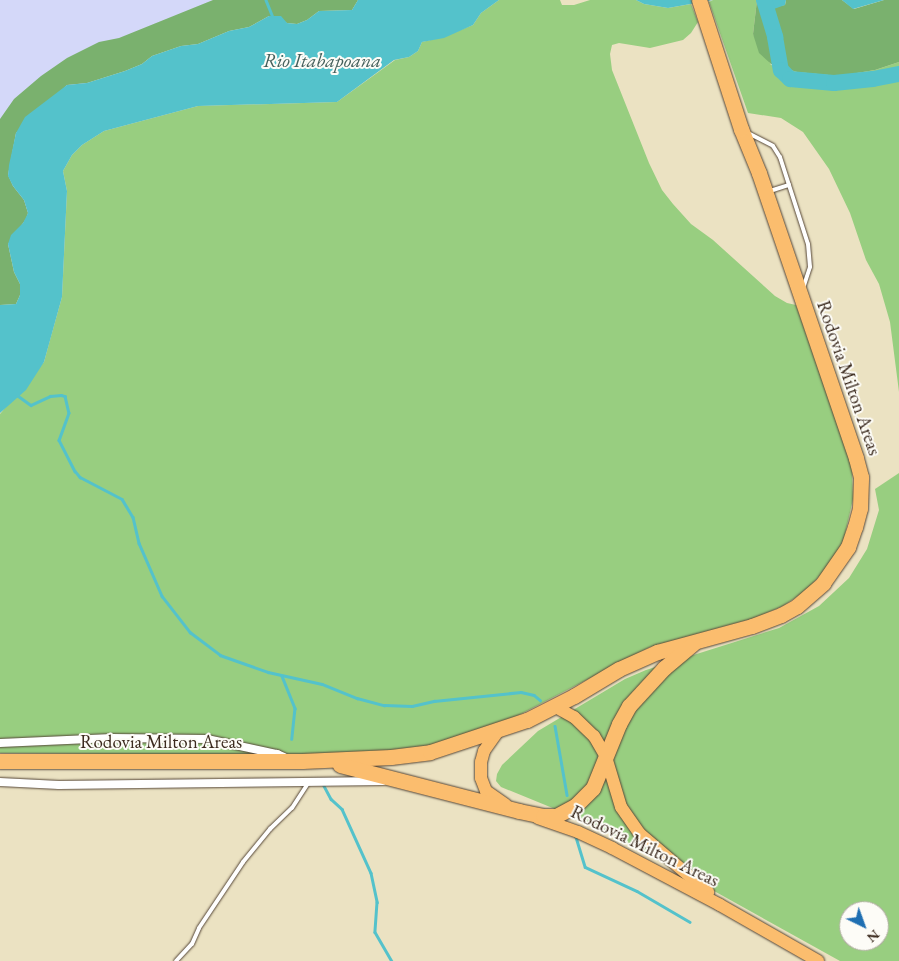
<!DOCTYPE html>
<style>
body{margin:0}
#map{position:relative;width:899px;height:961px;overflow:hidden;background:#ebe2c2;font-family:"EB Garamond",serif}
div>[style]{position:absolute}
.built>*{inset:0;background:#d4d8f9}
.green>*{inset:0;background:#98ce80}
.forest>*{inset:0;background:#7ab16e}
.water>*{inset:0;background:#54c2cb}
.stream>*{height:2.5px;margin:-1.25px;padding:0 1.25px;transform-origin:1.25px;border-radius:1.25px;background:#54c2cb}
.river>*{height:16px;margin:-8px;padding:0 8px;transform-origin:8px;border-radius:8px;background:#54c2cb}
.roads{filter:drop-shadow(0 0 1px #554637) drop-shadow(0 0 1px #554637)}
.lane>*{height:4px;margin:-2px;padding:0 2px;transform-origin:2px;border-radius:2px;background:#fff}
.street>*{height:8px;margin:-4px;padding:0 4px;transform-origin:4px;border-radius:4px;background:#fff}
.primary>*{height:12px;margin:-6px;padding:0 6px;transform-origin:6px;border-radius:6px;background:#fbbd6e}
.highway>*{height:15px;margin:-7.5px;padding:0 7.5px;transform-origin:7.5px;border-radius:7.5px;background:#fbbd6e}
span{translate:-50% -50%;white-space:nowrap;text-align:center;line-height:1.15;-webkit-text-stroke:4px #fdfcf7;paint-order:stroke}
.street-label{font-size:19px;color:#3b2a1e}
.water-label{font-size:20px;color:#445f5b;font-style:italic}
.north{position:absolute;left:839px;top:901px;width:50px;height:50px;box-sizing:border-box;background:#fdfcf7;border:1px solid #afa8a0;border-radius:50%;rotate:138deg;font-size:14px;font-weight:700;line-height:20px;text-align:center;color:#3b2a1e}
.north::after{content:'';display:block;margin:auto;width:18px;height:22px;background:#1f6fb2;clip-path:polygon(50% 0,100% 100%,50% 72%,0 100%)}
</style>
<div id="map">
<div class="built">
<div style="clip-path:polygon(0 0,330px 0,97px 63px,0 278px)"></div>
</div>
<div class="green">
<div style="clip-path:polygon(499px 0,560px 0,562px 5px,574px 5px,590px 0,636px 0,644px 4px,668px 8px,691px 4px,698px 22px,691px 33px,683px 40px,650px 48px,619px 43px,612px 45px,610px 54px,612px 70px,649px 163px,662px 190px,673px 204px,691px 224px,713px 240px,775px 296px,787px 303px,796px 305px,852px 467px,853px 499px,844px 539px,830px 564px,807px 590px,783px 606px,755px 618px,650px 647px,496px 727px,436px 748px,324px 756px,0 753px,0 414px,44px 362px,50px 340px,62px 297px,67px 191px,63px 171px,72px 155px,82px 145px,104px 131px,198px 106px,337px 102px,395px 60px,409px 57px,418px 51px,422px 42px,443px 37px,473px 25px,481px 13px)"></div>
<div style="clip-path:polygon(713px 0,757px 0,753px 34px,771px 65px,797px 72px,839px 76px,875px 70px,899px 62px,899px 392px,890px 322px,879px 284px,866px 260px,850px 213px,829px 169px,803px 132px,781px 118px,748px 113px,709px 2px)"></div>
<div style="clip-path:polygon(evenodd,899px 473px,899px 961px,840px 961px,599px 827px,501px 787px,496px 781px,497px 774px,502px 765px,538px 731px,625px 679px,646px 670px,779px 628px,819px 606px,849px 578px,867px 549px,879px 510px,875px 489px,899px 473px,849px 911px,879px 911px,879px 941px,849px 941px,849px 911px)"></div>
</div>
<div class="forest">
<div style="clip-path:polygon(213px 0,358px 0,352px 10px,319px 11px,307px 20px,297px 24px,287px 23px,269px 16px,249px 27px,229px 31px,198px 44px,181px 46px,152px 56px,142px 64px,125px 71px,87px 83px,67px 85px,16px 133px,8px 175px,13px 186px,24px 200px,28px 213px,26px 219px,8px 244px,14px 272px,20px 284px,20px 295px,16px 304px,0 305px,0 119px,14px 99px,41px 76px,67px 58px,99px 42px,119px 38px)"></div>
<div style="clip-path:polygon(757px 0,764px 8px,785px 5px,786px 0,842px 0,854px 9px,884px 0,899px 0,899px 62px,875px 70px,839px 76px,797px 72px,771px 64px,759px 53px,753px 34px)"></div>
</div>
<div class="water">
<div style="clip-path:polygon(358px 0,499px 0,481px 13px,473px 25px,444px 38px,422px 42px,418px 51px,409px 57px,394px 60px,337px 102px,198px 106px,104px 131px,82px 145px,72px 155px,63px 171px,67px 191px,62px 297px,44px 362px,26px 390px,0 413px,0 305px,16px 304px,20px 295px,20px 284px,14px 272px,8px 244px,11px 235px,23px 223px,28px 213px,24px 200px,13px 186px,8px 176px,9px 165px,16px 133px,25px 117px,67px 85px,87px 83px,125px 71px,142px 64px,152px 56px,181px 46px,198px 44px,229px 31px,249px 27px,269px 16px,281px 16px,287px 23px,297px 24px,307px 20px,319px 11px,352px 10px)"></div>
<div style="clip-path:polygon(636px 0,713px 0,668px 8px,644px 4px)"></div>
<div style="clip-path:polygon(758px 0,786px 0,785px 5px,771px 10px,764px 8px)"></div>
<div style="clip-path:polygon(842px 0,884px 0,853px 9px)"></div>
</div>
<div class="stream">
<div style="left:266px;top:0;width:18px;rotate:68deg"></div>
<div style="left:17px;top:395px;width:17px;rotate:36deg"></div>
<div style="left:31px;top:405px;width:21px;rotate:-25deg"></div>
<div style="left:50px;top:396px;width:11px;rotate:-5deg"></div>
<div style="left:61px;top:395px;width:4px;rotate:14deg"></div>
<div style="left:65px;top:396px;width:17px;rotate:77deg"></div>
<div style="left:69px;top:413px;width:29px;rotate:110deg"></div>
<div style="left:59px;top:440px;width:35px;rotate:63deg"></div>
<div style="left:75px;top:471px;width:8px;rotate:50deg"></div>
<div style="left:80px;top:477px;width:47px;rotate:27.6deg"></div>
<div style="left:122px;top:499px;width:21px;rotate:59deg"></div>
<div style="left:133px;top:517px;width:27px;rotate:77deg"></div>
<div style="left:139px;top:543px;width:58px;rotate:66.5deg"></div>
<div style="left:162px;top:596px;width:46px;rotate:52.1deg"></div>
<div style="left:190px;top:632px;width:38px;rotate:37deg"></div>
<div style="left:220px;top:655px;width:51px;rotate:19.5deg"></div>
<div style="left:268px;top:672px;width:55px;rotate:12.5deg"></div>
<div style="left:322px;top:684px;width:38px;rotate:22deg"></div>
<div style="left:357px;top:698px;width:28px;rotate:15deg"></div>
<div style="left:384px;top:705px;width:28px;rotate:2deg"></div>
<div style="left:412px;top:706px;width:23px;rotate:-13deg"></div>
<div style="left:434px;top:701px;width:87px;rotate:-5.9deg"></div>
<div style="left:521px;top:692px;width:13px;rotate:13deg"></div>
<div style="left:534px;top:695px;width:8px;rotate:40deg"></div>
<div style="left:282px;top:676px;width:35px;rotate:68deg"></div>
<div style="left:295px;top:708px;width:31px;rotate:96deg"></div>
<div style="left:555px;top:726px;width:70px;rotate:80.1deg"></div>
<div style="left:323px;top:784px;width:17px;rotate:62deg"></div>
<div style="left:331px;top:799px;width:15px;rotate:42deg"></div>
<div style="left:342px;top:809px;width:70px;rotate:65.6deg"></div>
<div style="left:371px;top:873px;width:30px;rotate:78deg"></div>
<div style="left:377px;top:902px;width:30px;rotate:94deg"></div>
<div style="left:375px;top:932px;width:34px;rotate:60deg"></div>
<div style="left:576px;top:837px;width:31px;rotate:73deg"></div>
<div style="left:585px;top:867px;width:57px;rotate:24.8deg"></div>
<div style="left:637px;top:891px;width:61px;rotate:30.3deg"></div>
</div>
<div class="river">
<div style="left:764px;top:0;width:39px;rotate:73deg"></div>
<div style="left:775px;top:37px;width:34px;rotate:80deg"></div>
<div style="left:781px;top:70px;width:13px;rotate:45deg"></div>
<div style="left:790px;top:79px;width:44px;rotate:5.2deg"></div>
<div style="left:834px;top:83px;width:39px;rotate:-6deg"></div>
<div style="left:873px;top:79px;width:26px;rotate:-11deg"></div>
</div>
<div class="roads">
<div class="lane">
<div style="left:748px;top:133px;width:28px;rotate:27deg"></div>
<div style="left:773px;top:146px;width:13px;rotate:58deg"></div>
<div style="left:780px;top:157px;width:91px;rotate:72.2deg"></div>
<div style="left:808px;top:244px;width:23px;rotate:85deg"></div>
<div style="left:810px;top:267px;width:22px;rotate:108deg"></div>
<div style="left:770px;top:191px;width:20px;rotate:-18deg"></div>
<div style="left:176px;top:961px;width:23px;rotate:-47deg"></div>
<div style="left:192px;top:944px;width:17px;rotate:-66deg"></div>
<div style="left:199px;top:928px;width:79px;rotate:-56.3deg"></div>
<div style="left:243px;top:862px;width:43px;rotate:-50.7deg"></div>
<div style="left:270px;top:829px;width:30px;rotate:-44deg"></div>
<div style="left:292px;top:808px;width:31px;rotate:-57deg"></div>
</div>
<div class="street">
<div style="left:0;top:743px;width:112px;rotate:-2.6deg"></div>
<div style="left:112px;top:738px;width:95px;rotate:0.6deg"></div>
<div style="left:207px;top:739px;width:72px;rotate:12.1deg"></div>
<div style="left:277px;top:754px;width:8px;rotate:23deg"></div>
<div style="left:0;top:782px;width:59px;rotate:2.9deg"></div>
<div style="left:59px;top:785px;width:324px;rotate:-0.7deg"></div>
</div>
<div class="primary">
<div style="left:554px;top:706px;width:23px;rotate:29deg"></div>
<div style="left:574px;top:717px;width:28px;rotate:44deg"></div>
<div style="left:594px;top:736px;width:24px;rotate:60deg"></div>
<div style="left:606px;top:757px;width:52px;rotate:73.3deg"></div>
<div style="left:621px;top:807px;width:32px;rotate:55deg"></div>
<div style="left:639px;top:833px;width:91px;rotate:40.5deg"></div>
<div style="left:498px;top:731px;width:24px;rotate:125deg"></div>
<div style="left:484px;top:751px;width:11px;rotate:105deg"></div>
<div style="left:481px;top:762px;width:16px;rotate:90deg"></div>
<div style="left:481px;top:778px;width:14px;rotate:69deg"></div>
<div style="left:486px;top:791px;width:24px;rotate:35deg"></div>
<div style="left:538px;top:818px;width:42px;rotate:19.3deg"></div>
<div style="left:578px;top:832px;width:38px;rotate:25deg"></div>
<div style="left:612px;top:848px;width:122px;rotate:27.8deg"></div>
<div style="left:720px;top:905px;width:113px;rotate:29.7deg"></div>
</div>
<div class="highway">
<div style="left:0;top:761px;width:302px"></div>
<div style="left:302px;top:761px;width:89px;rotate:-2.6deg"></div>
<div style="left:391px;top:757px;width:39px;rotate:-7deg"></div>
<div style="left:430px;top:752px;width:102px;rotate:-18.3deg"></div>
<div style="left:527px;top:720px;width:53px;rotate:-27.1deg"></div>
<div style="left:574px;top:696px;width:52px;rotate:-31deg"></div>
<div style="left:619px;top:669px;width:42px;rotate:-24.1deg"></div>
<div style="left:657px;top:652px;width:98px;rotate:-15.3deg"></div>
<div style="left:752px;top:626px;width:31px;rotate:-21deg"></div>
<div style="left:781px;top:615px;width:18px;rotate:-29deg"></div>
<div style="left:797px;top:606px;width:35px;rotate:-41deg"></div>
<div style="left:823px;top:583px;width:44px;rotate:-55.2deg"></div>
<div style="left:848px;top:547px;width:21px;rotate:-71deg"></div>
<div style="left:855px;top:527px;width:20px;rotate:-75deg"></div>
<div style="left:860px;top:508px;width:31px;rotate:-88deg"></div>
<div style="left:861px;top:477px;width:20px;rotate:-105deg"></div>
<div style="left:856px;top:458px;width:301px;rotate:-108.8deg"></div>
<div style="left:759px;top:173px;width:48px;rotate:-112.2deg"></div>
<div style="left:741px;top:129px;width:136px;rotate:-108deg"></div>
<div style="left:340px;top:765px;width:185px;rotate:14.4deg"></div>
<div style="left:519px;top:811px;width:25px;rotate:12deg"></div>
<div style="left:543px;top:816px;width:13px"></div>
<div style="left:556px;top:816px;width:21px;rotate:-28deg"></div>
<div style="left:575px;top:806px;width:25px;rotate:-45deg"></div>
<div style="left:593px;top:788px;width:69px;rotate:-67.9deg"></div>
<div style="left:619px;top:724px;width:21px;rotate:-61deg"></div>
<div style="left:629px;top:706px;width:52px;rotate:-47.4deg"></div>
<div style="left:664px;top:668px;width:38px;rotate:-40deg"></div>
</div>
</div>
<div class="street-label">
<span style="left:849px;top:378px;rotate:71deg">Rodovia Milton Areas</span>
<span style="left:161px;top:742px">Rodovia Milton Areas</span>
<span style="left:645px;top:846px;rotate:26deg">Rodovia Milton Areas</span>
</div>
<div class="water-label">
<span style="left:322px;top:60px">Rio Itabapoana</span>
</div>
<div class="north">N</div>
</div>
